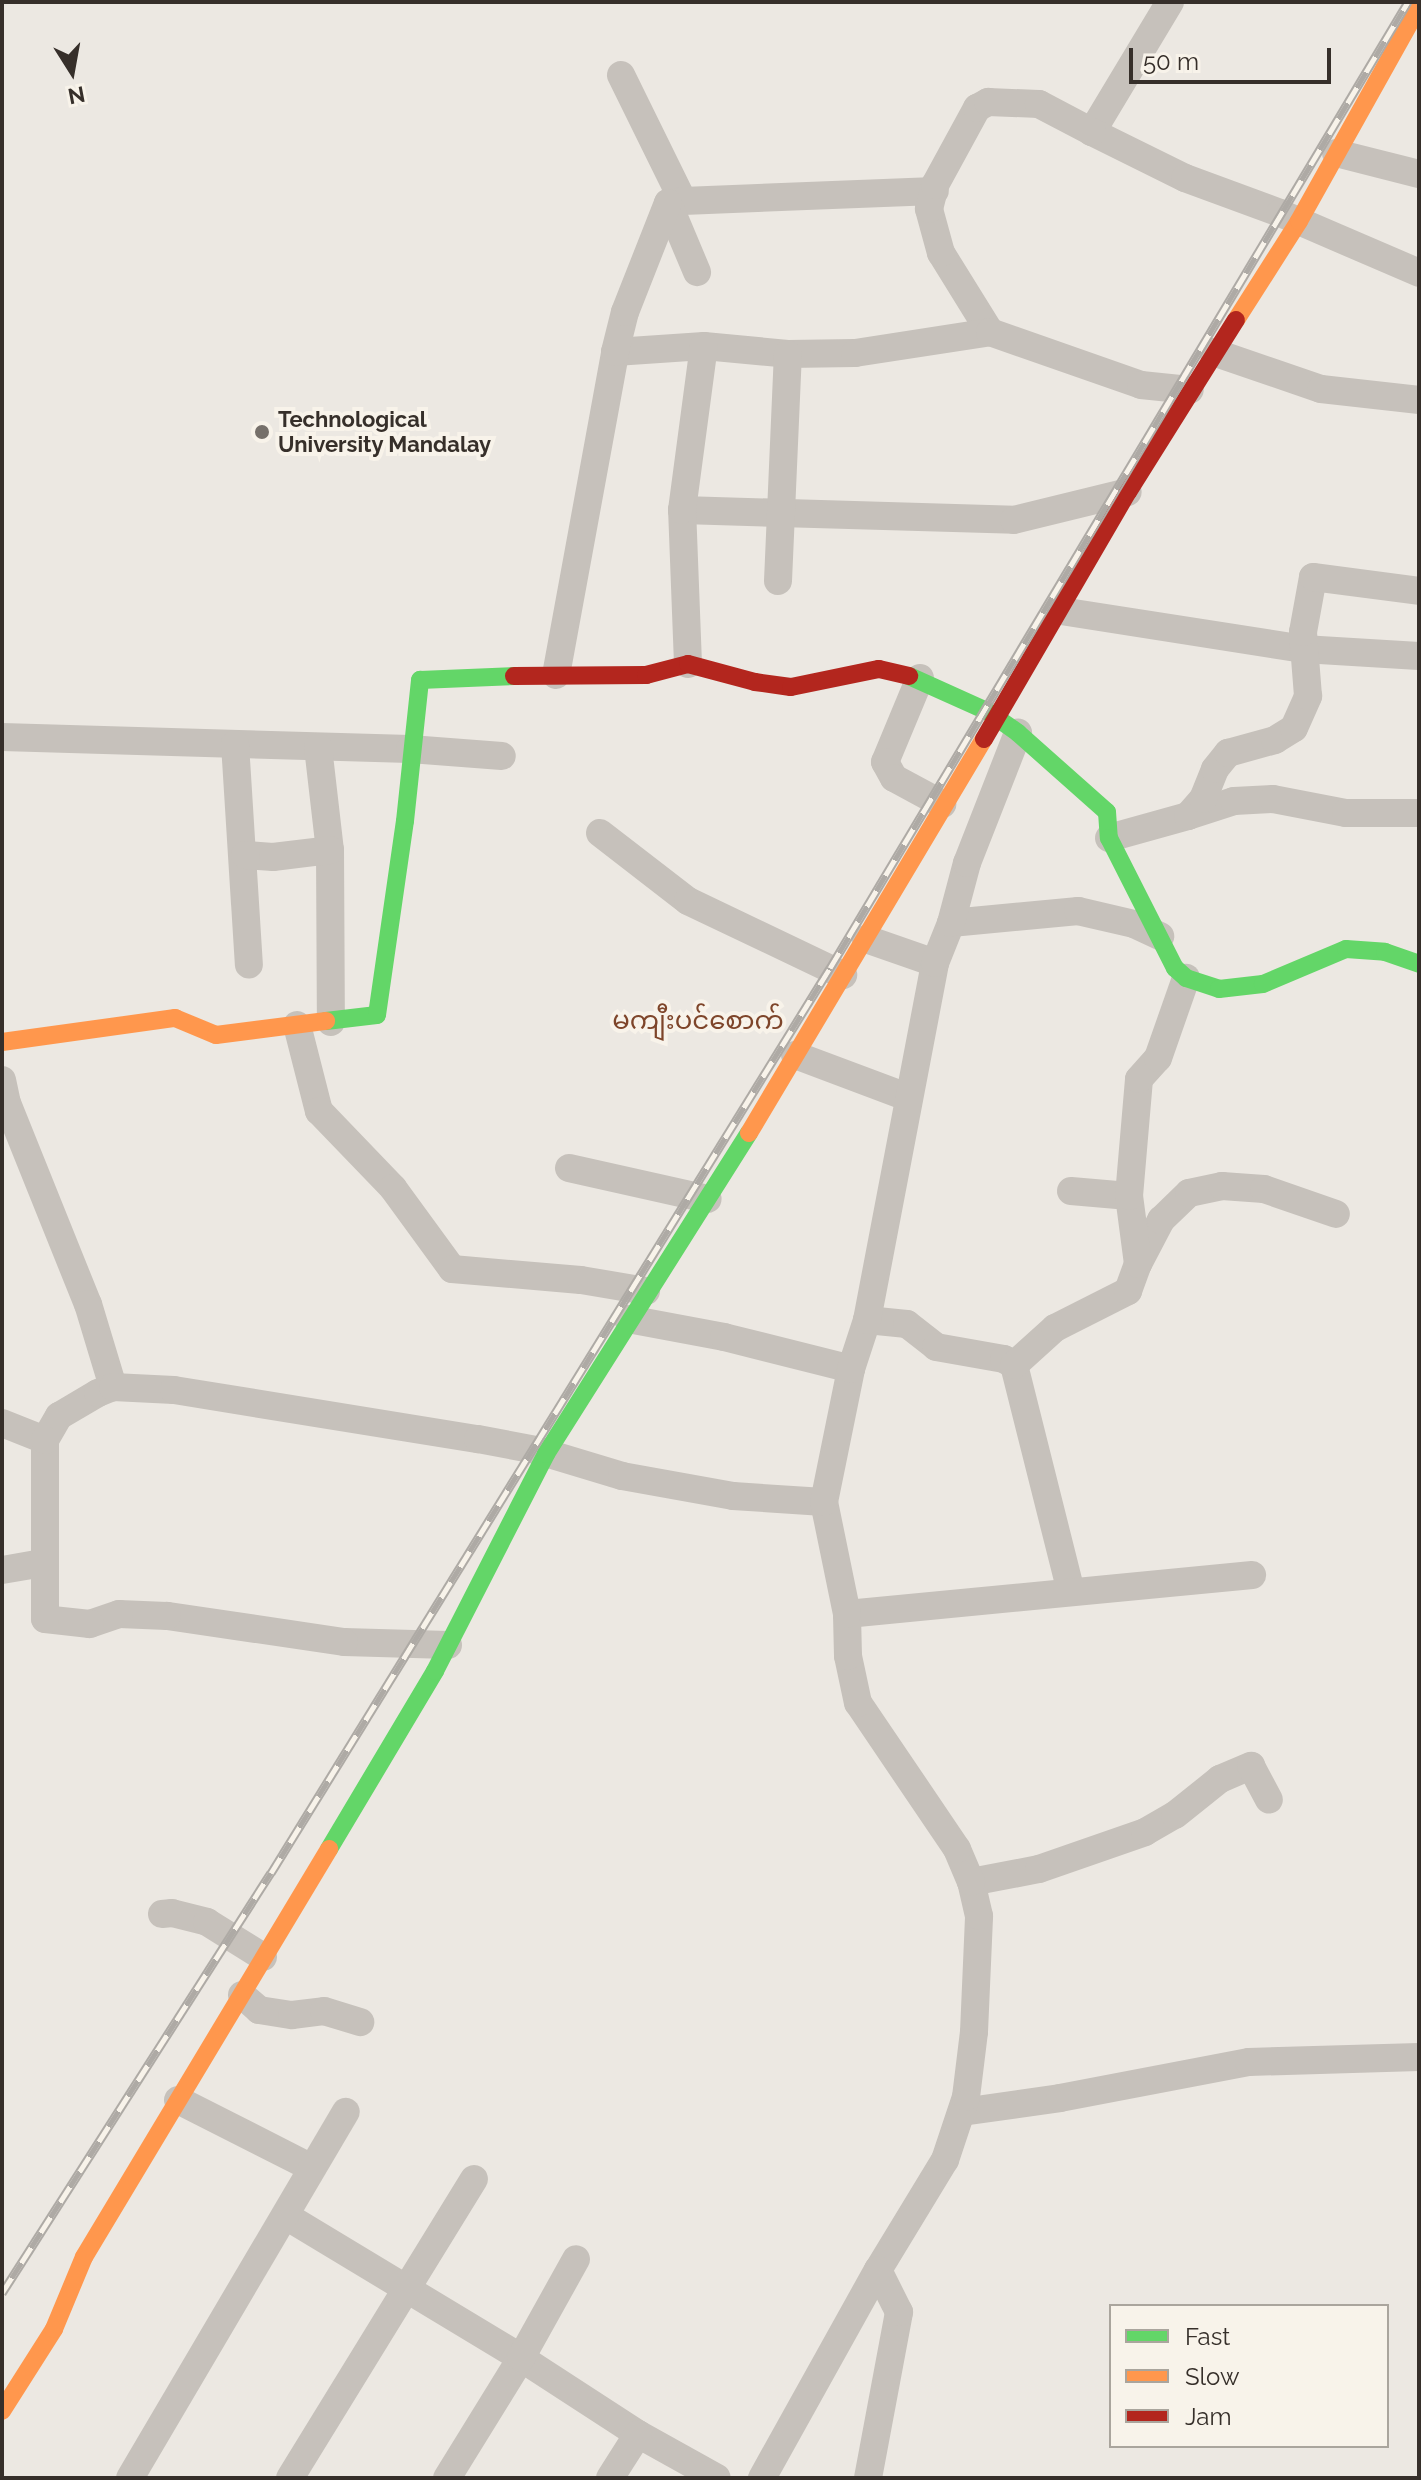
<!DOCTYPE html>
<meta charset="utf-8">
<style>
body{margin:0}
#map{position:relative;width:1421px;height:2480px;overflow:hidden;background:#ece8e2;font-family:Raleway,"Noto Sans Myanmar",sans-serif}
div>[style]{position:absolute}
.street>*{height:28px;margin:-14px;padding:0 14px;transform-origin:14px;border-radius:14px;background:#c6c1bb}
.fast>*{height:18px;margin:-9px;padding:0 9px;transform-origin:9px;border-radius:9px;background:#63d668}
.slow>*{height:18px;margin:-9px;padding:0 9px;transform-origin:9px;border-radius:9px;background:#ff974d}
.jam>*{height:18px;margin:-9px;padding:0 9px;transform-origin:9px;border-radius:9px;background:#b3261e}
.rail>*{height:9px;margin-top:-4.5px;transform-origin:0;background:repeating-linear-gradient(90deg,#f8f3ea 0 18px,#aeaaa5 0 36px);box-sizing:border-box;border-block:2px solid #aeaaa5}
.dots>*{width:22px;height:22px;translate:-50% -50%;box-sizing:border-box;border:4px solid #f8f3ea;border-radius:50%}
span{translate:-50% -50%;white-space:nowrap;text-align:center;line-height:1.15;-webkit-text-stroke:8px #f8f3ea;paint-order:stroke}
.poi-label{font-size:22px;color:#362f2a;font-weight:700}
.left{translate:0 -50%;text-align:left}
.quarter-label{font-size:26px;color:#7e452a}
.frame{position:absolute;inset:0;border:4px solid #362f2a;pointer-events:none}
.legend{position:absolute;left:1109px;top:2304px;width:280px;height:144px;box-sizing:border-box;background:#f8f3ea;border:2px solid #aaa59d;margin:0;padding:10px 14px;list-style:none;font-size:24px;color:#362f2a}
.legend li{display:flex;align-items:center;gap:16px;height:40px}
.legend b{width:40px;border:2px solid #aaa59d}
.north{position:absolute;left:32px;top:32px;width:80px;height:80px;-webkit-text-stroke:6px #f8f3ea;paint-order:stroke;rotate:169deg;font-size:22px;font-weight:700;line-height:32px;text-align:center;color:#362f2a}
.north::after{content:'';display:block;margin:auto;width:28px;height:36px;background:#362f2a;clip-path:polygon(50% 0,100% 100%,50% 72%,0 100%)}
.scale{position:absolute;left:1129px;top:48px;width:202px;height:36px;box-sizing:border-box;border:4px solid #362f2a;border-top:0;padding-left:10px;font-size:24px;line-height:28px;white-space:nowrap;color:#362f2a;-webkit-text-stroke:6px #f8f3ea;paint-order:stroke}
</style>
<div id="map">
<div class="street">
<div style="left:1170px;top:2px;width:152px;rotate:121deg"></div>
<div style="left:1092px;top:132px;width:104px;rotate:26.3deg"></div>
<div style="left:1185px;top:178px;width:101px;rotate:20.2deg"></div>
<div style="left:1280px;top:213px;width:151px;rotate:23.3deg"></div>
<div style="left:621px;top:75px;width:140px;rotate:63.8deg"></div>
<div style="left:683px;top:201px;width:15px;rotate:172deg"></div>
<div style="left:1336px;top:153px;width:86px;rotate:14.2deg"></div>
<div style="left:683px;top:201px;width:252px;rotate:-2.3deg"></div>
<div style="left:668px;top:203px;width:75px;rotate:67.2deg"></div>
<div style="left:990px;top:332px;width:93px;rotate:-121.8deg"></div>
<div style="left:941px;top:253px;width:46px;rotate:-105.3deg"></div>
<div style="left:929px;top:209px;width:25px;rotate:-76deg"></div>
<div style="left:935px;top:185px;width:88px;rotate:-61.4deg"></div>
<div style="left:977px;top:108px;width:13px;rotate:-29deg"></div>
<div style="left:988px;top:102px;width:51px;rotate:2.2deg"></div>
<div style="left:1039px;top:104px;width:60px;rotate:27.8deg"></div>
<div style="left:615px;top:352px;width:89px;rotate:-3.9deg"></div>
<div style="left:704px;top:346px;width:84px;rotate:5.4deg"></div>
<div style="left:788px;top:354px;width:67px;rotate:-0.9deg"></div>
<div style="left:855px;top:353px;width:137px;rotate:-8.8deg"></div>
<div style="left:990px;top:332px;width:160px;rotate:19.3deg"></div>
<div style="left:1141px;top:385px;width:49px;rotate:5.8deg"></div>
<div style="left:1213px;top:352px;width:114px;rotate:18.9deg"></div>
<div style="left:1321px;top:389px;width:99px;rotate:6.4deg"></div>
<div style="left:682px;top:510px;width:332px;rotate:1.7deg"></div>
<div style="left:1014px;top:520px;width:117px;rotate:-13.8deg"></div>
<div style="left:778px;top:581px;width:227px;rotate:-87.5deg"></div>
<div style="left:1061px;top:611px;width:245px;rotate:8.9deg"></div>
<div style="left:1303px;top:649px;width:116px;rotate:3.5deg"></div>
<div style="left:688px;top:664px;width:154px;rotate:-92.2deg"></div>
<div style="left:682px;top:510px;width:165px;rotate:-82.4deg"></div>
<div style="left:556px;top:675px;width:328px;rotate:-79.6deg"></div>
<div style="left:615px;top:352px;width:41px;rotate:-76deg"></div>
<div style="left:625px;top:312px;width:117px;rotate:-68.5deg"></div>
<div style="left:920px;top:678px;width:91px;rotate:112.6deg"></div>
<div style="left:885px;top:762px;width:18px;rotate:61deg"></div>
<div style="left:894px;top:778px;width:55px;rotate:28.4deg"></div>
<div style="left:2px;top:737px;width:408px;rotate:1.7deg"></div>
<div style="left:410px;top:749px;width:92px;rotate:4.4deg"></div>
<div style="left:235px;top:744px;width:221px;rotate:86.4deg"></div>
<div style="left:318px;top:747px;width:104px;rotate:83.4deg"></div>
<div style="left:330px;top:850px;width:172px;rotate:89.7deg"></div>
<div style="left:1188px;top:816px;width:48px;rotate:-18.1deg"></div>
<div style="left:1234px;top:801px;width:39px;rotate:-3deg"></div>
<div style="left:1273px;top:799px;width:74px;rotate:10.9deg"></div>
<div style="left:1346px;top:813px;width:73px"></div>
<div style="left:600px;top:833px;width:111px;rotate:37.7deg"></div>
<div style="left:688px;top:901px;width:172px;rotate:25.5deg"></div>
<div style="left:1109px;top:838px;width:82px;rotate:-15.6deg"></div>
<div style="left:1188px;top:816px;width:23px;rotate:-49deg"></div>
<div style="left:1203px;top:799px;width:32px;rotate:-68deg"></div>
<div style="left:1215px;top:769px;width:21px;rotate:-51deg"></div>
<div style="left:1228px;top:753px;width:49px;rotate:-15.5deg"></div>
<div style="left:1275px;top:740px;width:22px;rotate:-32deg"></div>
<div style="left:1294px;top:728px;width:35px;rotate:-66deg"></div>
<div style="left:1308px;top:696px;width:64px;rotate:-94.5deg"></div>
<div style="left:1303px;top:632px;width:56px;rotate:-79.7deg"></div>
<div style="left:1313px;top:577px;width:107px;rotate:7.5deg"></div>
<div style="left:245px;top:855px;width:28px;rotate:4deg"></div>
<div style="left:273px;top:857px;width:57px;rotate:-7deg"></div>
<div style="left:951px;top:923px;width:128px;rotate:-5.4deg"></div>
<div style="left:1078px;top:911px;width:57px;rotate:13.1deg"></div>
<div style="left:1134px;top:924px;width:29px;rotate:25deg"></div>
<div style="left:866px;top:939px;width:73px;rotate:19.2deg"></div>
<div style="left:297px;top:1025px;width:89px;rotate:75.7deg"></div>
<div style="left:319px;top:1111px;width:107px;rotate:46.1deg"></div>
<div style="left:393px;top:1188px;width:100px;rotate:53.9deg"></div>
<div style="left:452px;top:1269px;width:129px;rotate:4.9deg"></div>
<div style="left:581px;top:1280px;width:66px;rotate:9.6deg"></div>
<div style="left:795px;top:1055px;width:120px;rotate:20.6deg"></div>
<div style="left:2px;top:1080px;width:24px;rotate:78deg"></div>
<div style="left:7px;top:1103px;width:217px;rotate:68.1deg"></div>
<div style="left:88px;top:1304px;width:87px;rotate:73.2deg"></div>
<div style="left:569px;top:1168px;width:142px;rotate:12.6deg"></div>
<div style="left:1071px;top:1191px;width:58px;rotate:4.9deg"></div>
<div style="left:1138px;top:1264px;width:50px;rotate:-62.4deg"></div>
<div style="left:1161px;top:1220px;width:39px;rotate:-44deg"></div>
<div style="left:1189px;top:1193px;width:34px;rotate:-12deg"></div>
<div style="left:1222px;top:1186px;width:42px;rotate:4.1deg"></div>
<div style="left:1264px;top:1189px;width:76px;rotate:19.1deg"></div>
<div style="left:628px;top:1319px;width:98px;rotate:10.6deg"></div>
<div style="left:724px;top:1337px;width:131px;rotate:14.1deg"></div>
<div style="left:867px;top:1320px;width:40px;rotate:5.7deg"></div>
<div style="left:907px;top:1324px;width:37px;rotate:38deg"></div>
<div style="left:936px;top:1347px;width:69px;rotate:10deg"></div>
<div style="left:1004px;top:1359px;width:12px;rotate:31deg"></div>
<div style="left:1014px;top:1365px;width:234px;rotate:75.9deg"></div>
<div style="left:1014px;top:1365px;width:55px;rotate:-42.1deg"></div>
<div style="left:1055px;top:1328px;width:82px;rotate:-26.9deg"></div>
<div style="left:1128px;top:1291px;width:29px;rotate:-70deg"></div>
<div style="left:1138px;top:1264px;width:69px;rotate:-97.5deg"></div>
<div style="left:1129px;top:1196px;width:117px;rotate:-85.1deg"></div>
<div style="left:1139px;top:1079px;width:28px;rotate:-48deg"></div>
<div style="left:1158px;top:1058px;width:85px;rotate:-70.7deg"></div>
<div style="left:2px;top:1423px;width:46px;rotate:21.6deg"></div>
<div style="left:2px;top:1570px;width:42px;rotate:-9.7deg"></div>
<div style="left:847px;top:1614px;width:407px;rotate:-5.5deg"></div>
<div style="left:448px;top:1645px;width:104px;rotate:-178.3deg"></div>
<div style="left:344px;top:1642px;width:179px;rotate:-171.6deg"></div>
<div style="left:167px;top:1616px;width:48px;rotate:-177.6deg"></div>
<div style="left:119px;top:1614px;width:31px;rotate:161deg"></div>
<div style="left:90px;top:1624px;width:45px;rotate:-173.7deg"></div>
<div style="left:45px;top:1619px;width:179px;rotate:-90deg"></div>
<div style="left:45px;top:1440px;width:28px;rotate:-60deg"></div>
<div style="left:59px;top:1416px;width:45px;rotate:-30.5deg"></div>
<div style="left:98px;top:1393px;width:16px;rotate:-22deg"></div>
<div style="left:113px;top:1387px;width:61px;rotate:2.8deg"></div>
<div style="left:174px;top:1390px;width:308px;rotate:9.2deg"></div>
<div style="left:478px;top:1439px;width:59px;rotate:10.7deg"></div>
<div style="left:536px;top:1450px;width:90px;rotate:16.8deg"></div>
<div style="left:622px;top:1476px;width:113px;rotate:10.2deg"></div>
<div style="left:733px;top:1496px;width:91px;rotate:3.8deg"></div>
<div style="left:971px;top:1882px;width:69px;rotate:-10.8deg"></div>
<div style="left:1039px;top:1869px;width:112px;rotate:-19.2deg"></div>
<div style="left:1145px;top:1832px;width:34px;rotate:-30deg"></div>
<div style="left:1175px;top:1815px;width:58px;rotate:-38.7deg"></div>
<div style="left:1220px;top:1779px;width:34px;rotate:-23deg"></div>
<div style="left:1251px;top:1766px;width:38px;rotate:62deg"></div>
<div style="left:162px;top:1914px;width:10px;rotate:-6deg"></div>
<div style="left:172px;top:1913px;width:36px;rotate:14deg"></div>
<div style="left:207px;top:1922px;width:66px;rotate:32deg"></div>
<div style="left:242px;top:1995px;width:23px;rotate:41deg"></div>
<div style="left:259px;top:2010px;width:33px;rotate:9deg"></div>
<div style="left:292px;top:2015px;width:32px;rotate:-7deg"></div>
<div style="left:324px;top:2011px;width:38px;rotate:17deg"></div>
<div style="left:178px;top:2100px;width:150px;rotate:26.9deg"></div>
<div style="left:962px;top:2112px;width:99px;rotate:-8.1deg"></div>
<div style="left:1060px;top:2098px;width:192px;rotate:-10.8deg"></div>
<div style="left:1249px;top:2062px;width:170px;rotate:-1.7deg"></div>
<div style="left:286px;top:2216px;width:275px;rotate:31.1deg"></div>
<div style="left:521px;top:2358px;width:140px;rotate:33deg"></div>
<div style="left:638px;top:2434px;width:90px;rotate:29.1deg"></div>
<div style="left:130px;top:2478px;width:425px;rotate:-59.5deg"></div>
<div style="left:290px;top:2478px;width:351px;rotate:-58.4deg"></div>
<div style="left:447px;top:2478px;width:141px;rotate:-58.3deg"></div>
<div style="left:521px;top:2358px;width:113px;rotate:-60.9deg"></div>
<div style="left:610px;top:2478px;width:52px;rotate:-57.5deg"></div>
<div style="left:762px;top:2478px;width:238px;rotate:-60.9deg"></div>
<div style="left:878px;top:2270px;width:129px;rotate:-58.7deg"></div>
<div style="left:945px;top:2160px;width:66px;rotate:-71.6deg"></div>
<div style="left:966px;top:2097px;width:65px;rotate:-83deg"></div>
<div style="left:974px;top:2032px;width:116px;rotate:-87.5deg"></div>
<div style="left:979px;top:1916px;width:35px;rotate:-103deg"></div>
<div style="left:971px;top:1882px;width:36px;rotate:-113deg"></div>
<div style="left:957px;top:1849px;width:176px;rotate:-124.1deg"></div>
<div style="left:858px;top:1703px;width:48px;rotate:-102deg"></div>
<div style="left:848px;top:1656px;width:42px;rotate:-91.4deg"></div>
<div style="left:847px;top:1614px;width:114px;rotate:-101.6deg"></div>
<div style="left:824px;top:1502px;width:136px;rotate:-78.5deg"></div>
<div style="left:851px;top:1369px;width:52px;rotate:-71.9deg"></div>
<div style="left:867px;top:1320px;width:363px;rotate:-79.2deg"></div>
<div style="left:935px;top:963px;width:43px;rotate:-68.2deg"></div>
<div style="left:951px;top:923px;width:62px;rotate:-75.1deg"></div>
<div style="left:967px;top:863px;width:140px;rotate:-68.6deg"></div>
<div style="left:868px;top:2478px;width:169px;rotate:-79.4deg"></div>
<div style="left:899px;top:2312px;width:47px;rotate:-116.6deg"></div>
</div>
<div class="fast">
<div style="left:909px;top:676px;width:85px;rotate:24.2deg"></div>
<div style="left:987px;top:711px;width:38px;rotate:35deg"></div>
<div style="left:1018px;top:733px;width:119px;rotate:41.6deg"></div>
<div style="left:1107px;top:812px;width:26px;rotate:86deg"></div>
<div style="left:1109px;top:838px;width:146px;rotate:63.1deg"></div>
<div style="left:1175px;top:968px;width:15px;rotate:42deg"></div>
<div style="left:1186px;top:978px;width:35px;rotate:18deg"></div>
<div style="left:1219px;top:989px;width:44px;rotate:-6.5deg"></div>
<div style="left:1263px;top:984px;width:90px;rotate:-22.9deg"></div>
<div style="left:1346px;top:949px;width:39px;rotate:4deg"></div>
<div style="left:1385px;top:952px;width:36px;rotate:19deg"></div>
<div style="left:326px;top:1021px;width:51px;rotate:-6.7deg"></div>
<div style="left:377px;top:1015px;width:196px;rotate:-81.8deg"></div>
<div style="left:405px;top:821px;width:142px;rotate:-83.9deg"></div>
<div style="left:420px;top:680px;width:94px;rotate:-2.4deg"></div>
<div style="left:329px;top:1849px;width:207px;rotate:-59.2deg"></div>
<div style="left:435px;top:1671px;width:244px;rotate:-62.9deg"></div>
<div style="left:546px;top:1454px;width:380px;rotate:-57.7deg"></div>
</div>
<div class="slow">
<div style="left:1236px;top:320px;width:117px;rotate:-57.5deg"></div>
<div style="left:1299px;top:221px;width:246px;rotate:-60.8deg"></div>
<div style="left:2px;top:1042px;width:175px;rotate:-7.9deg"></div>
<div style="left:175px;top:1018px;width:44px;rotate:22.5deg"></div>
<div style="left:216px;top:1035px;width:111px;rotate:-7.3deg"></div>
<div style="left:749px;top:1133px;width:459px;rotate:-59.2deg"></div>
<div style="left:2px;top:2411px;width:97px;rotate:-57.6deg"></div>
<div style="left:54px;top:2329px;width:78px;rotate:-67.4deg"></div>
<div style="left:84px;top:2257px;width:476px;rotate:-59deg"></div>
</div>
<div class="jam">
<div style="left:514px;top:676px;width:132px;rotate:-0.4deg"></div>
<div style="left:646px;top:675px;width:43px;rotate:-14.7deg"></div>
<div style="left:688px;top:664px;width:69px;rotate:15deg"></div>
<div style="left:755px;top:682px;width:36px;rotate:8deg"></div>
<div style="left:791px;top:687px;width:90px;rotate:-11.6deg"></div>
<div style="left:879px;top:669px;width:31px;rotate:13deg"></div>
<div style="left:984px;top:739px;width:286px;rotate:-59.8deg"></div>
<div style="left:1128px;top:492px;width:203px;rotate:-57.9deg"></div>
</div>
<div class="rail">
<div style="left:2px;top:2293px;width:499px;rotate:-57.4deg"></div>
<div style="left:271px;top:1873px;width:1064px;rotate:-58.3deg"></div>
<div style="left:830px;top:968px;width:1126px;rotate:-59.11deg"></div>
</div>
<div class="dots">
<div style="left:262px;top:432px;background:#76706a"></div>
</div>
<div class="poi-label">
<span class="left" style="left:278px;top:432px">Technological<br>University Mandalay</span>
</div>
<div class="quarter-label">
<span style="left:698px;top:1021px">မကျီးပင်စောက်</span>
</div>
<div class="frame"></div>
<ul class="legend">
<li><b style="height:10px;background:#63d668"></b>Fast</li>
<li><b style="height:10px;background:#ff974d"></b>Slow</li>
<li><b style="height:10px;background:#b3261e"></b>Jam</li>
</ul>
<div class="north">N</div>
<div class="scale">50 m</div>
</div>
